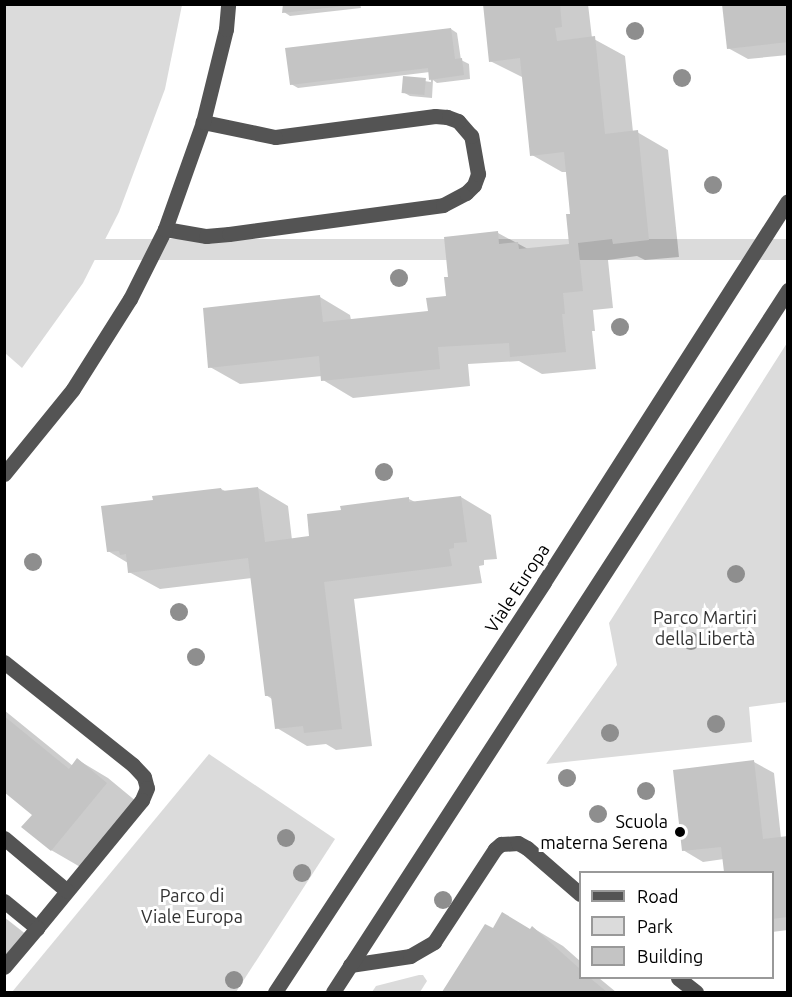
<!DOCTYPE html>
<meta charset="utf-8">
<style>
body{margin:0}
#map{position:relative;width:792px;height:997px;overflow:hidden;background:#fff;font-family:Ubuntu,sans-serif}
div>[style]{position:absolute}
.green>*{inset:0;background:#dbdbdb;transform-origin:0 0}
.shadow>*{inset:0;background:#0003}
.building>*{inset:0;background:#c4c4c4;transform-origin:0 0}
.minor>*{height:15px;margin:-7.5px;padding:0 7.5px;transform-origin:7.5px;border-radius:7.5px;background:#545454}
.trees>*{width:18px;height:18px;margin:-9px;border-radius:50%;background:#8e8e8e}
.dots>*{width:16px;height:16px;translate:-50% -50%;box-sizing:border-box;border:3px solid #fff;border-radius:50%}
span{translate:-50% -50%;white-space:nowrap;text-align:center;line-height:1.15;-webkit-text-stroke:6px #fff;paint-order:stroke}
.street-label{font-size:18px;color:#000}
.park-label{font-size:18px;color:#323232}
.poi-label{font-size:18px;color:#000}
.right{translate:-100% -50%;text-align:right}
.frame{position:absolute;inset:0;border:6px solid #000;pointer-events:none}
.legend{position:absolute;left:579px;top:871px;width:195px;height:108px;box-sizing:border-box;background:#fff;border:2px solid #999;margin:0;padding:8px 10px;list-style:none;font-size:18px;color:#000}
.legend li{display:flex;align-items:center;gap:12px;height:30px}
.legend b{width:30px;border:2px solid #999}
</style>
<div id="map">
<div class="green">
<div style="clip-path:polygon(5px 4px,182px 5px,165px 89px,119px 212px,83px 283px,22px 368px,5px 353px)"></div>
<div style="left:787px;top:239px;width:21px;height:894px;rotate:90deg"></div>
<div style="clip-path:polygon(787px 343px,787px 702px,749px 707px,752px 742px,546px 764px,617px 665px,609px 623px)"></div>
<div style="clip-path:polygon(209px 754px,335px 839px,236px 992px,12px 992px)"></div>
<div style="clip-path:polygon(419px 975px,423px 975px,427px 981px,420px 992px,372px 992px,376px 986px)"></div>
</div>
<div class="shadow">
<div style="clip-path:polygon(285px 4px,360px 4px,361px 8px,290px 16px,284px 12px)"></div>
<div style="clip-path:polygon(484px 4px,588px 4px,592px 38px,625px 56px,633px 132px,637px 132px,668px 150px,679px 257px,645px 260px,637px 256px,608px 260px,613px 308px,593px 310px,595px 331px,592px 331px,596px 369px,542px 374px,519px 361px,468px 364px,470px 386px,353px 398px,323px 380px,322px 376px,240px 384px,210px 367px,320px 297px,350px 315px,351px 320px,429px 312px,447px 298px,449px 278px,498px 233px,528px 249px,571px 245px,572px 215px,568px 172px,562px 172px,532px 155px,524px 78px,490px 61px)"></div>
<div style="clip-path:polygon(788px 4px,788px 55px,748px 59px,728px 48px)"></div>
<div style="clip-path:polygon(451px 29px,457px 33px,461px 60px,469px 64px,470px 79px,437px 83px,433px 80px,432px 98px,410px 96px,403px 92px,404px 78px,431px 82px,430px 72px,298px 88px,291px 84px)"></div>
<div style="clip-path:polygon(258px 488px,288px 506px,292px 540px,311px 538px,409px 499px,415px 502px,461px 497px,491px 515px,497px 559px,484px 560px,484px 565px,479px 566px,482px 583px,354px 599px,372px 746px,336px 750px,326px 744px,307px 746px,277px 728px,272px 699px,266px 695px,252px 578px,160px 589px,129px 572px,128px 563px,108px 551px,155px 501px,221px 489px,227px 492px)"></div>
<div style="clip-path:polygon(4px 710px,73px 766px,78px 760px,108px 778px,137px 802px,82px 868px,51px 850px,34px 814px,4px 790px)"></div>
<div style="clip-path:polygon(754px 762px,774px 773px,781px 838px,788px 838px,788px 930px,772px 932px,772px 872px,725px 872px,724px 859px,703px 862px,683px 850px)"></div>
<div style="clip-path:polygon(4px 917px,27px 935px,4px 963px)"></div>
<div style="clip-path:polygon(486px 926px,493px 930px,531px 931px,533px 928px,563px 946px,580px 961px,580px 978px,599px 978px,616px 992px,444px 992px)"></div>
</div>
<div class="building">
<div style="clip-path:polygon(283px 4px,344px 4px,344px 6px,282px 13px)"></div>
<div style="clip-path:polygon(483px 4px,560px 4px,562px 27px,555px 28px,557px 41px,595px 36px,605px 134px,638px 130px,649px 240px,613px 244px,612px 239px,578px 243px,583px 291px,563px 293px,565px 314px,562px 314px,566px 352px,510px 357px,509px 343px,438px 347px,440px 369px,321px 381px,319px 356px,208px 368px,203px 308px,320px 295px,323px 322px,428px 311px,426px 298px,446px 296px,444px 277px,448px 277px,444px 237px,498px 231px,499px 244px,518px 242px,519px 249px,569px 244px,566px 214px,570px 214px,564px 152px,530px 156px,520px 58px,489px 62px)"></div>
<div style="clip-path:polygon(722px 4px,788px 4px,788px 42px,727px 49px)"></div>
<div style="clip-path:polygon(451px 28px,455px 59px,462px 58px,464px 75px,429px 80px,428px 68px,290px 85px,285px 48px)"></div>
<div style="left:403px;top:76px;width:23px;height:17px;rotate:5deg"></div>
<div style="clip-path:polygon(258px 487px,265px 542px,309px 536px,307px 514px,341px 510px,340px 506px,409px 497px,409px 502px,461px 496px,467px 542px,454px 543px,454px 548px,449px 549px,452px 566px,324px 582px,342px 729px,304px 733px,303px 726px,275px 729px,271px 696px,265px 696px,248px 558px,128px 573px,126px 554px,120px 555px,119px 551px,107px 552px,101px 506px,153px 500px,152px 496px,221px 488px,222px 491px)"></div>
<div style="clip-path:polygon(4px 716px,69px 769px,77px 758px,107px 783px,51px 851px,21px 827px,32px 815px,4px 792px)"></div>
<div style="clip-path:polygon(754px 760px,763px 839px,788px 836px,788px 917px,772px 919px,772px 872px,724px 872px,721px 847px,682px 851px,673px 770px)"></div>
<div style="clip-path:polygon(502px 912px,530px 929px,532px 926px,580px 969px,580px 978px,590px 978px,607px 992px,521px 992px,518px 990px,517px 992px,442px 992px,485px 924px,493px 928px)"></div>
</div>
<div class="minor">
<div style="left:165px;top:229px;width:42px;rotate:9.7deg"></div>
<div style="left:206px;top:236px;width:23px;rotate:-5deg"></div>
<div style="left:229px;top:234px;width:216px;rotate:-7.7deg"></div>
<div style="left:443px;top:205px;width:26px;rotate:-28deg"></div>
<div style="left:466px;top:193px;width:11px;rotate:-45deg"></div>
<div style="left:474px;top:185px;width:12px;rotate:-70deg"></div>
<div style="left:478px;top:174px;width:39px;rotate:-100deg"></div>
<div style="left:471px;top:136px;width:20px;rotate:-131deg"></div>
<div style="left:458px;top:121px;width:12px;rotate:-160deg"></div>
<div style="left:447px;top:117px;width:12px;rotate:-175deg"></div>
<div style="left:435px;top:116px;width:161px;rotate:172.5deg"></div>
<div style="left:275px;top:137px;width:74px;rotate:-168.2deg"></div>
<div style="left:4px;top:474px;width:109px;rotate:-50.9deg"></div>
<div style="left:73px;top:389px;width:107px;rotate:-57.7deg"></div>
<div style="left:130px;top:299px;width:78px;rotate:-63.4deg"></div>
<div style="left:165px;top:229px;width:114px;rotate:-70.4deg"></div>
<div style="left:203px;top:122px;width:96px;rotate:-76.1deg"></div>
<div style="left:226px;top:29px;width:25px;rotate:-85deg"></div>
<div style="left:4px;top:662px;width:165px;rotate:38.6deg"></div>
<div style="left:133px;top:765px;width:16px;rotate:47deg"></div>
<div style="left:144px;top:777px;width:11px;rotate:75deg"></div>
<div style="left:147px;top:788px;width:13px;rotate:113deg"></div>
<div style="left:142px;top:800px;width:166px;rotate:129.4deg"></div>
<div style="left:4px;top:838px;width:82px;rotate:40.1deg"></div>
<div style="left:4px;top:901px;width:43px;rotate:39.3deg"></div>
<div style="left:37px;top:928px;width:51px;rotate:130.2deg"></div>
<div style="left:350px;top:965px;width:61px;rotate:-8.5deg"></div>
<div style="left:410px;top:956px;width:28px;rotate:-30deg"></div>
<div style="left:434px;top:942px;width:111px;rotate:-56.7deg"></div>
<div style="left:495px;top:849px;width:8px;rotate:-40deg"></div>
<div style="left:501px;top:844px;width:17px;rotate:-3deg"></div>
<div style="left:518px;top:843px;width:10px;rotate:29deg"></div>
<div style="left:527px;top:848px;width:70px;rotate:41deg"></div>
<div style="left:678px;top:978px;width:23px;rotate:38deg"></div>
<div style="left:275px;top:992px;width:490px;rotate:-56.7deg"></div>
<div style="left:544px;top:582px;width:452px;rotate:-57.4deg"></div>
<div style="left:333px;top:992px;width:837px;rotate:-57.05deg"></div>
</div>
<div class="trees">
<div style="left:635px;top:31px"></div>
<div style="left:682px;top:78px"></div>
<div style="left:713px;top:185px"></div>
<div style="left:399px;top:278px"></div>
<div style="left:620px;top:327px"></div>
<div style="left:384px;top:472px"></div>
<div style="left:33px;top:562px"></div>
<div style="left:736px;top:574px"></div>
<div style="left:179px;top:612px"></div>
<div style="left:691px;top:641px"></div>
<div style="left:196px;top:657px"></div>
<div style="left:716px;top:724px"></div>
<div style="left:610px;top:733px"></div>
<div style="left:567px;top:778px"></div>
<div style="left:646px;top:791px"></div>
<div style="left:598px;top:814px"></div>
<div style="left:286px;top:838px"></div>
<div style="left:302px;top:873px"></div>
<div style="left:443px;top:900px"></div>
<div style="left:234px;top:980px"></div>
</div>
<div class="dots">
<div style="left:680px;top:832px;background:#000"></div>
</div>
<div class="street-label">
<span style="left:517px;top:588px;rotate:-57deg">Viale Europa</span>
</div>
<div class="park-label">
<span style="left:705px;top:628px">Parco Martiri<br>della Libertà</span>
<span style="left:192px;top:906px">Parco di<br>Viale Europa</span>
</div>
<div class="poi-label">
<span class="right" style="left:668px;top:832px">Scuola<br>materna Serena</span>
</div>
<div class="frame"></div>
<ul class="legend">
<li><b style="height:8px;background:#545454"></b>Road</li>
<li><b style="height:16px;background:#dbdbdb"></b>Park</li>
<li><b style="height:16px;background:#c4c4c4"></b>Building</li>
</ul>
</div>
